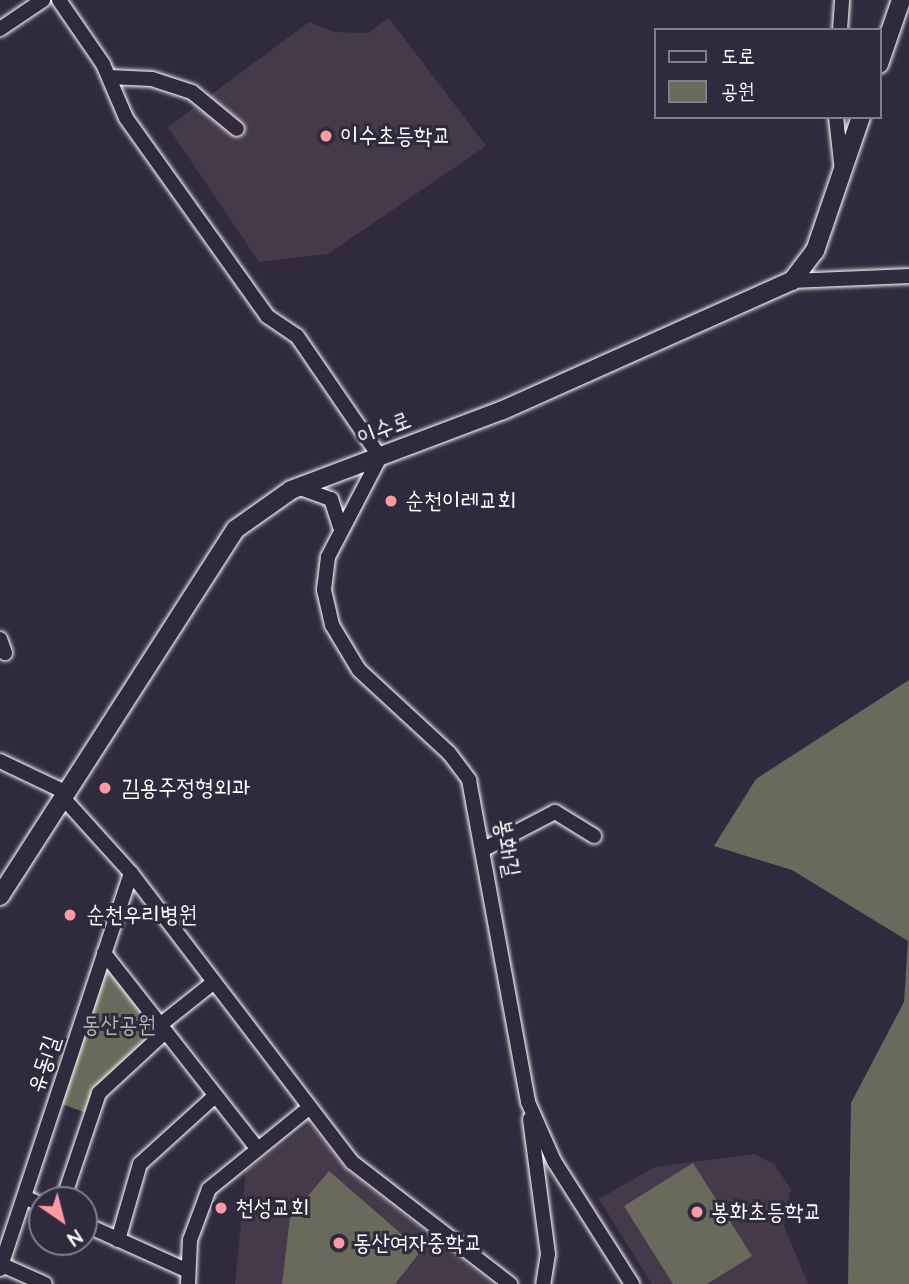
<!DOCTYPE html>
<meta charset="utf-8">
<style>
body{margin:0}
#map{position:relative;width:909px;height:1284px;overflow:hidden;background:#2f2a3d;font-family:"Architects Daughter","Poor Story",sans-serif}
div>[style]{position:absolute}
.built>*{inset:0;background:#453a4a}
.green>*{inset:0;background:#6a6a5c}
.roads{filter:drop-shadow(0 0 2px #fff) drop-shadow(0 0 2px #fff)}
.minor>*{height:14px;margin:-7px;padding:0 7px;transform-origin:7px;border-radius:7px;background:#2f2a3d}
.major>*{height:18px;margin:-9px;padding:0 9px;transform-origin:9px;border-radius:9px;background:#2f2a3d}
.dots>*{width:19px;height:19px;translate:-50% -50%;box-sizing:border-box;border:4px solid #2f2a3d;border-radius:50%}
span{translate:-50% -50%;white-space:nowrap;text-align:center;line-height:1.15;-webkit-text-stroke:6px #2f2a3d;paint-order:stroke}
.poi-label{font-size:23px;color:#fff}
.left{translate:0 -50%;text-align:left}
.street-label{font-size:23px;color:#fff}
.park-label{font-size:23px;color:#b4b4ae}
.legend{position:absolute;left:654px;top:28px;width:228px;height:91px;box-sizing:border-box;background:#2f2a3d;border:2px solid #827f8b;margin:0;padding:9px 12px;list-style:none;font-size:21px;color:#fff}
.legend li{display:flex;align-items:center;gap:14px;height:35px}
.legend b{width:35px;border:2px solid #827f8b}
.north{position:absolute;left:28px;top:1186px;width:70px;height:70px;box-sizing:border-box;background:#2f2a3d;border:2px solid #827f8b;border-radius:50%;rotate:145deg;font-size:19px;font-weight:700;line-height:28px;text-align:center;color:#fff}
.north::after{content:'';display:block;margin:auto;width:24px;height:32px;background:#ff9aa2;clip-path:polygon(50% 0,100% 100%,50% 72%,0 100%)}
</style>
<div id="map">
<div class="built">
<div style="clip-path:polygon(389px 18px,486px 146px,328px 254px,259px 262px,168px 127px,309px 22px,333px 32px,368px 33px)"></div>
<div style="clip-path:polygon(310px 1124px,348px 1171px,493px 1284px,235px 1284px,246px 1171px)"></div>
<div style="clip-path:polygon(754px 1154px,774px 1164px,791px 1189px,784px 1226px,808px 1284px,652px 1284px,599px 1199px,655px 1167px)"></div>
</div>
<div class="green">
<div style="clip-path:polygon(909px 680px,909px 1284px,848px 1284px,851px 1103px,904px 1002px,908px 941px,792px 870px,714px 846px,756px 779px)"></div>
<div style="clip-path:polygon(114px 970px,159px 1027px,108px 1077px,89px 1114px,62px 1104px,105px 974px)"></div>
<div style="clip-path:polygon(693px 1163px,752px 1256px,707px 1284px,673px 1284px,624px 1206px)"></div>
<div style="clip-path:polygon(329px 1171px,421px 1251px,395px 1284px,282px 1284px,290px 1217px)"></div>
</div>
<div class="roads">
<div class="minor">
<div style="left:59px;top:0;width:78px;rotate:55.5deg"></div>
<div style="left:103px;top:64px;width:59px;rotate:66.9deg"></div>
<div style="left:126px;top:118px;width:243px;rotate:54.5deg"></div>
<div style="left:267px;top:316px;width:36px;rotate:34deg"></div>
<div style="left:297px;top:336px;width:147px;rotate:55.6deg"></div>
<div style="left:380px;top:457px;width:113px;rotate:117.5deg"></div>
<div style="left:328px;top:557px;width:33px;rotate:97deg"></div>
<div style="left:324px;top:590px;width:36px;rotate:77deg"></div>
<div style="left:332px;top:625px;width:52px;rotate:59deg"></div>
<div style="left:359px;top:670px;width:122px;rotate:42.7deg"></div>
<div style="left:449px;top:753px;width:34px;rotate:53deg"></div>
<div style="left:469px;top:780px;width:327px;rotate:79.6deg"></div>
<div style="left:528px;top:1102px;width:64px;rotate:66.2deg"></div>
<div style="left:554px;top:1161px;width:146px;rotate:57.6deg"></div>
<div style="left:0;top:29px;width:52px;rotate:-34deg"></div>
<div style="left:840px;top:30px;width:30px;rotate:-86deg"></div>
<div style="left:109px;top:77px;width:43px;rotate:2.7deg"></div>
<div style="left:152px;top:79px;width:42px;rotate:18deg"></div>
<div style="left:192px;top:92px;width:58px;rotate:39.4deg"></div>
<div style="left:836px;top:117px;width:54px;rotate:83.7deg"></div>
<div style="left:792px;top:281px;width:117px;rotate:-2.4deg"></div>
<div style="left:300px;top:488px;width:33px;rotate:20deg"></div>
<div style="left:331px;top:499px;width:29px;rotate:72deg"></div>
<div style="left:0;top:639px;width:15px;rotate:70deg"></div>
<div style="left:0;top:761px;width:74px;rotate:25.5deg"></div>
<div style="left:65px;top:800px;width:98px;rotate:47.9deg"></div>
<div style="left:131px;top:873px;width:364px;rotate:52.6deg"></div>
<div style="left:352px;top:1162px;width:200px;rotate:37.7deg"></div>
<div style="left:484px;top:849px;width:80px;rotate:-27.5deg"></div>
<div style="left:555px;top:812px;width:46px;rotate:31.6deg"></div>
<div style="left:104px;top:953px;width:248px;rotate:51.9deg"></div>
<div style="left:160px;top:1025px;width:69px;rotate:-38.5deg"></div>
<div style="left:530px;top:1119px;width:136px;rotate:82.4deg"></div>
<div style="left:548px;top:1254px;width:30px;rotate:99deg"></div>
<div style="left:24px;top:1197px;width:20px;rotate:24deg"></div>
<div style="left:63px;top:1200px;width:113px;rotate:-71.4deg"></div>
<div style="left:99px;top:1093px;width:90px;rotate:-42.7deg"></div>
<div style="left:84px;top:1224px;width:114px;rotate:24.3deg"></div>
<div style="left:118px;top:1240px;width:79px;rotate:-73.9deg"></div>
<div style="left:140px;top:1164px;width:101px;rotate:-42.2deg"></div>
<div style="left:0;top:1264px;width:49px;rotate:24deg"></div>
<div style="left:0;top:1269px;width:417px;rotate:-71.7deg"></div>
<div style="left:188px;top:1284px;width:44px;rotate:-87.4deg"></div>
<div style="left:190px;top:1240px;width:54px;rotate:-69.6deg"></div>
<div style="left:209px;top:1189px;width:130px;rotate:-39.1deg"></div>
</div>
<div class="major">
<div style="left:879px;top:64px;width:68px;rotate:-71deg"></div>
<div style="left:0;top:896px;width:436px;rotate:-57.3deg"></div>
<div style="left:236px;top:529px;width:67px;rotate:-35.3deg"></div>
<div style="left:291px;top:490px;width:227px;rotate:-20.7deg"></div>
<div style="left:503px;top:410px;width:316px;rotate:-24.1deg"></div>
<div style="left:792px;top:281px;width:38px;rotate:-53deg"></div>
<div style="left:815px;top:251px;width:142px;rotate:-71.1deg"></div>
</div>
</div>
<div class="dots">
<div style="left:326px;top:136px;background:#ff9aa2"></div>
<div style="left:391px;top:501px;background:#ff9aa2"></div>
<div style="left:105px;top:788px;background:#ff9aa2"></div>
<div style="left:70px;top:915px;background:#ff9aa2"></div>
<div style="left:221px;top:1208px;background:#ff9aa2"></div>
<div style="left:697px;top:1212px;background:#ff9aa2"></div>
<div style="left:339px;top:1243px;background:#ff9aa2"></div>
</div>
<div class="poi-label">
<span class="left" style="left:340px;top:136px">이수초등학교</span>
<span class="left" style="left:405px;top:501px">순천이레교회</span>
<span class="left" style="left:121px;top:788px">김용주정형외과</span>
<span class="left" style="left:86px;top:915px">순천우리병원</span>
<span class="left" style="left:235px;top:1208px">천성교회</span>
<span class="left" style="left:711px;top:1212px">봉화초등학교</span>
<span class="left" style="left:353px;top:1243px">동산여자중학교</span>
</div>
<div class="street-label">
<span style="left:384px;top:429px;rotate:-21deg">이수로</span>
<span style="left:507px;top:848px;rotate:80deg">봉화1길</span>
<span style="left:44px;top:1064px;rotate:-72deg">유동1길</span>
</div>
<div class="park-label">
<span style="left:119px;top:1025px">동산공원</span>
</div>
<ul class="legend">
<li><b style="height:9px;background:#2f2a3d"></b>도로</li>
<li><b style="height:19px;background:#6a6a5c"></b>공원</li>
</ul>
<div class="north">N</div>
</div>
